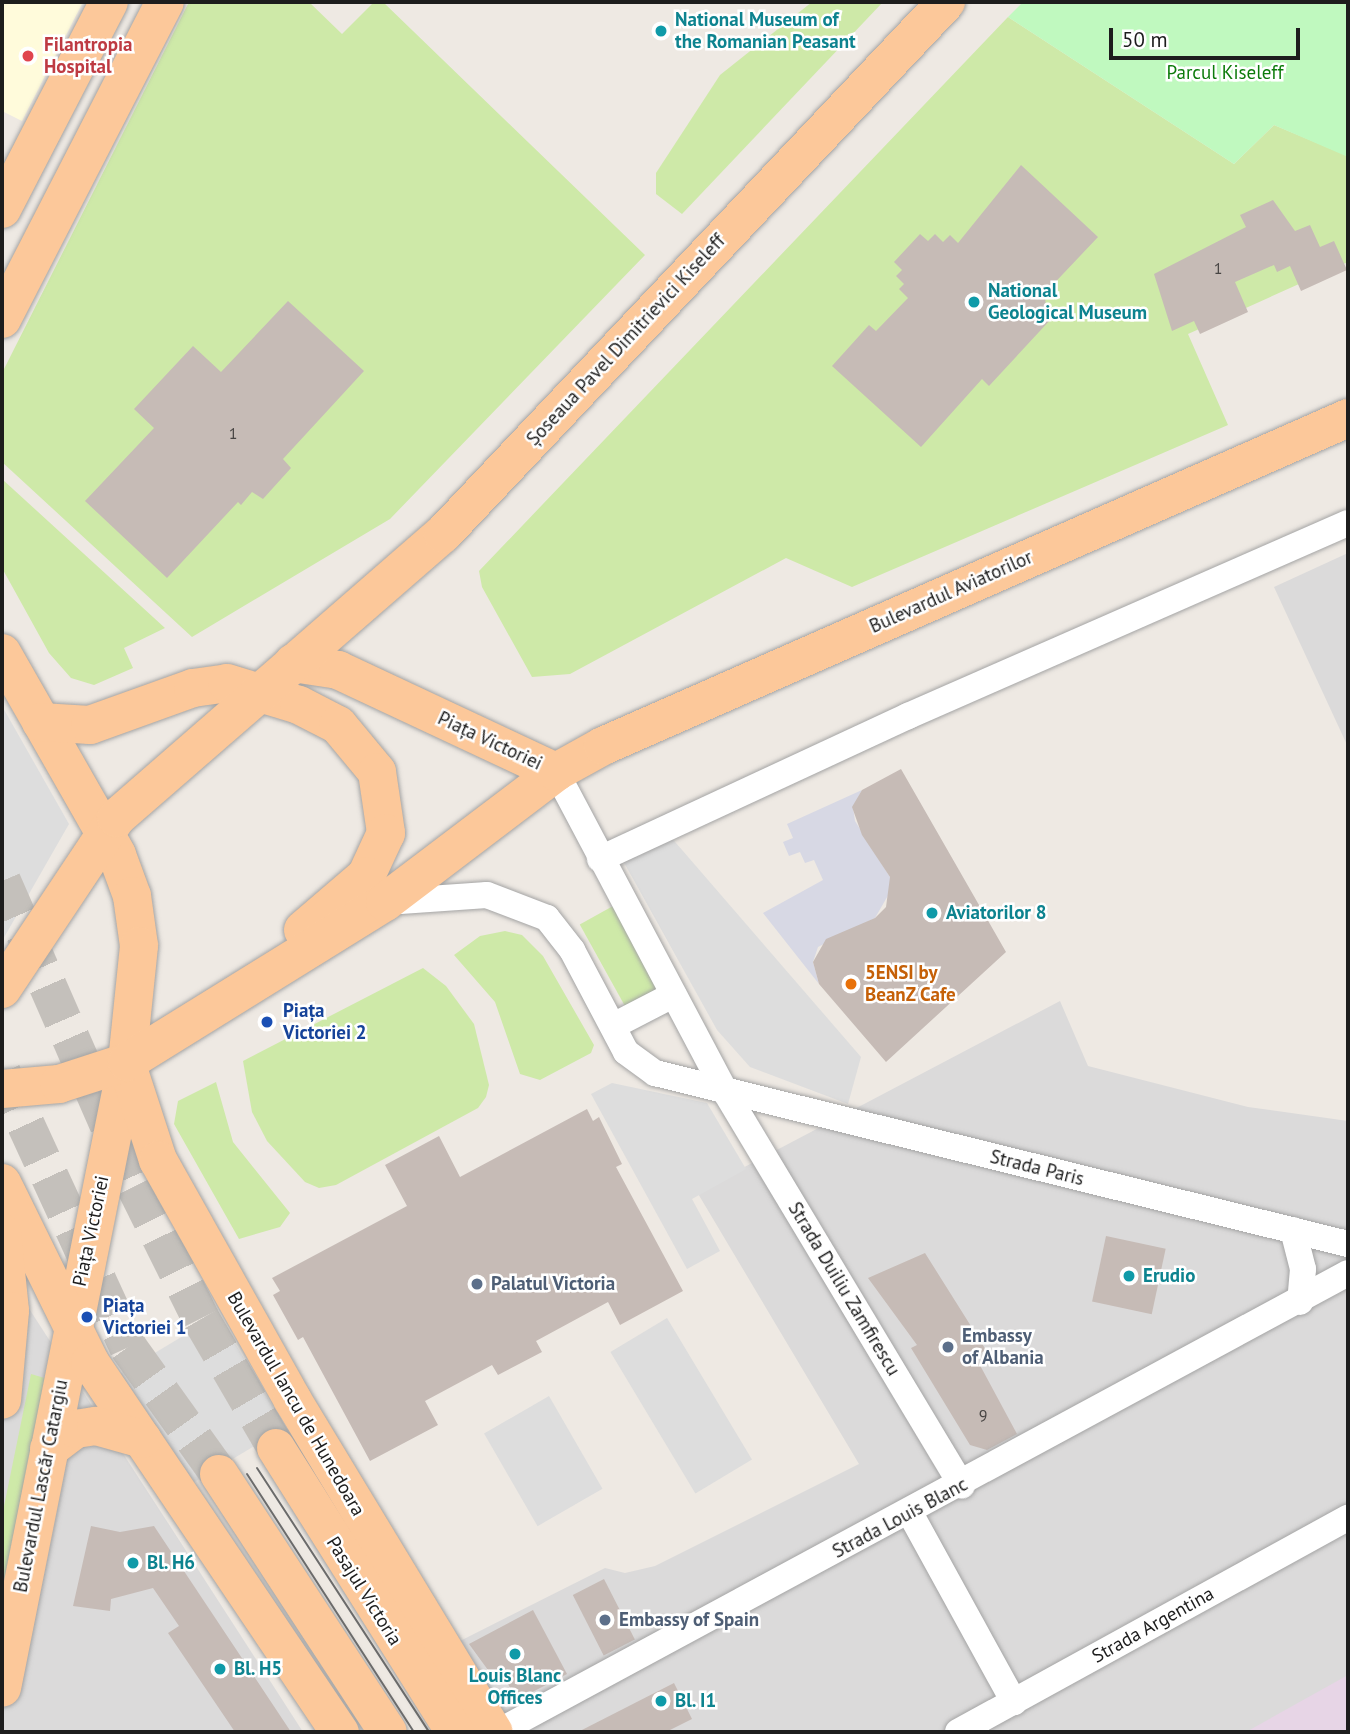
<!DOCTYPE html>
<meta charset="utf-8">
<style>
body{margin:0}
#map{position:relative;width:1350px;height:1734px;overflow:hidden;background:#eee9e3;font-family:"PT Sans",sans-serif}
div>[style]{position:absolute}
.residential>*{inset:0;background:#dbdada}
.industrial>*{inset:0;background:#e7d5e6}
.education>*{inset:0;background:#fffbdb}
.grass>*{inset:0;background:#cee9a8;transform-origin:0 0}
.park>*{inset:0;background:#c0f9bf}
.parking>*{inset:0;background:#ddd;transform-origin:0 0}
.plaza>*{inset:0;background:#d7d8e4}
.building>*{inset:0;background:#c6bbb6;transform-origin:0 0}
.primary-tunnel>*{height:38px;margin-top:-19px;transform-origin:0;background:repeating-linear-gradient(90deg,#c4c0bb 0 38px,transparent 0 57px)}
.roads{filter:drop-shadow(0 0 2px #a4a4a4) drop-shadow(0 0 2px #a4a4a4)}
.street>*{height:26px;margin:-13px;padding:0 13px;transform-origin:13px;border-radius:13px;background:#fff}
.primary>*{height:38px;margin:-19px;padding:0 19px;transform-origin:19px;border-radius:19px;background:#fcc89a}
.tram>*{height:2px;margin:-1px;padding:0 1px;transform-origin:1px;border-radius:1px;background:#6b6b6b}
.dots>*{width:19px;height:19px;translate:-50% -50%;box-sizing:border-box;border:4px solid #fff;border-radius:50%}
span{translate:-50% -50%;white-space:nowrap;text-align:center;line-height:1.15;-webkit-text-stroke:5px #fff;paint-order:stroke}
.number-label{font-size:16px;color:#474443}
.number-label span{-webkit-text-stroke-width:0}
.culture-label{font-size:19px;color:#0d838f;font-weight:700}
.left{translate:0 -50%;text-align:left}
.health-label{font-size:19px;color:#be3a42;font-weight:700}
.park-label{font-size:19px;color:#0d7b0b}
.street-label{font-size:19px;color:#1d1d1d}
.food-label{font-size:19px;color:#c56008;font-weight:700}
.transit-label{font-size:19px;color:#164399;font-weight:700}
.service-label{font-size:19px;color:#4e5e75;font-weight:700}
.frame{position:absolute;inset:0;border:4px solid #1d1d1d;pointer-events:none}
.scale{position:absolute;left:1109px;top:28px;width:191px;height:32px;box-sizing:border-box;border:4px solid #1d1d1d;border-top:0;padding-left:9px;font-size:21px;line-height:24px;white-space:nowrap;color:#1d1d1d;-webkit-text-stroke:5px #fff;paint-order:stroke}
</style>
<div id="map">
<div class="residential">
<div style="clip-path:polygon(1348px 553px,1348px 747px,1274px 587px)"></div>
<div style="clip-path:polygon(1060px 1001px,1088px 1066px,1248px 1107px,1348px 1121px,1348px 1732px,515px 1732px,460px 1641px,605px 1568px,625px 1573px,655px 1566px,859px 1464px,697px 1192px)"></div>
<div style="clip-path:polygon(2px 1267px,170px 1526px,303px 1732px,2px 1732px)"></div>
</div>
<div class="industrial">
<div style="clip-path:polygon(1348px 1675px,1348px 1732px,1246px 1732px)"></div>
</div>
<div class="education">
<div style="clip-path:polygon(2px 2px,83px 2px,22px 121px,2px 111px)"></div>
</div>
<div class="grass">
<div style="clip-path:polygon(189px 2px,309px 2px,342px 34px,374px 2px,383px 2px,645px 255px,390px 519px,192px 637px,2px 462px,2px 373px)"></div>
<div style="clip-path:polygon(812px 2px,883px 2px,682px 214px,656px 194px,656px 173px,720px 75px)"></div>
<div style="clip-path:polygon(1008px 17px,1234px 164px,1274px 125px,1348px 156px,1348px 262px,1188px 334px,1228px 425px,852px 587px,786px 558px,570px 674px,532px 677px,482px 587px,479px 571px)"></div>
<div style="clip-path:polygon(2px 479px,165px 628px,124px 648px,133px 668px,94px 685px,71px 678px,49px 653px,2px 568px)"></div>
<div style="left:613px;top:906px;width:94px;height:38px;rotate:61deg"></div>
<div style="clip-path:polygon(505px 931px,522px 935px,543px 956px,594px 1045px,591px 1053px,540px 1080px,520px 1074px,495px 1002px,454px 955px,480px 936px)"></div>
<div style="clip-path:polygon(423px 968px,446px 986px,474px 1024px,489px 1085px,486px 1097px,478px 1108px,336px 1185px,319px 1188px,305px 1182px,267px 1141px,252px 1112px,243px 1061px)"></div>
<div style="clip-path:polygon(216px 1082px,233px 1142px,290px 1213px,280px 1227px,239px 1239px,174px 1124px,178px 1101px)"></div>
<div style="clip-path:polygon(31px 1374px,48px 1379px,2px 1608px,2px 1516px)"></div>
</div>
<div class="park">
<div style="clip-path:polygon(1023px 2px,1348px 2px,1348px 157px,1274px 125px,1234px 164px,1008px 17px)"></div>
</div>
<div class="parking">
<div style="clip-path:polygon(2px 706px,69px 824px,2px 941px)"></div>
<div style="clip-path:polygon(670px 836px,861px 1057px,848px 1104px,750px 1067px,717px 1030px,622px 859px)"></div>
<div style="clip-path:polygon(612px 1083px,707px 1103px,746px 1169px,692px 1199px,720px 1251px,687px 1269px,591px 1094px)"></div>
<div style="left:218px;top:1315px;width:131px;height:119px;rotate:59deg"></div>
<div style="left:667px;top:1318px;width:165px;height:66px;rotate:59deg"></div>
<div style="left:549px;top:1396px;width:107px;height:75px;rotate:60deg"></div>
</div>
<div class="plaza">
<div style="clip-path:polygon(862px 790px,853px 807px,855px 821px,890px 877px,890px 892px,875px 918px,818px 947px,813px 962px,819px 984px,763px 913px,823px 880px,814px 860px,805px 863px,800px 852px,789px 856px,783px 842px,793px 838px,787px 824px)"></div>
</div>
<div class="building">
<div style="clip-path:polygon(1021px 165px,1098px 237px,1045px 293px,1046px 312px,1052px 318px,989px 386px,982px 379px,921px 447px,832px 366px,869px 325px,876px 331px,908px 298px,899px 289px,904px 284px,896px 276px,902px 270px,894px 262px,920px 234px,928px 241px,935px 234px,943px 242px,950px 235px,958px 243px)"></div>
<div style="clip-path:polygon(1273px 200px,1295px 231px,1310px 225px,1320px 247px,1334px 241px,1347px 270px,1301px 291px,1290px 266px,1277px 272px,1274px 265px,1235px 282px,1248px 312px,1200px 334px,1194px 321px,1172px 331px,1154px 274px,1246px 227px,1240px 215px)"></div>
<div style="clip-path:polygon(288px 301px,364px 371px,283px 459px,291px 468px,263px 499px,252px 492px,241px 505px,238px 502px,167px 578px,85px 501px,154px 428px,134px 409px,193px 346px,221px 372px)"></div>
<div style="clip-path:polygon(901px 769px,1006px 952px,886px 1062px,819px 984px,813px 962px,826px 939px,875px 918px,886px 907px,890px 877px,862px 835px,852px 807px,862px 790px)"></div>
<div style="clip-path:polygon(587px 1109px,593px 1121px,599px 1117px,622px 1164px,616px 1167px,683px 1291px,620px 1325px,608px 1302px,536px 1341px,542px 1352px,498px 1375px,492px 1365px,425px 1401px,438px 1425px,370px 1461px,303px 1337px,298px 1340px,273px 1295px,280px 1291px,272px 1278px,407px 1206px,385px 1165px,439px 1136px,460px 1177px)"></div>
<div style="left:1106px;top:1236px;width:61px;height:67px;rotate:12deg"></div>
<div style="clip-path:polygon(925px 1253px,986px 1350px,975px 1356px,1017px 1434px,987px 1450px,970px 1445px,911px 1348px,917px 1345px,868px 1278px)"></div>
<div style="clip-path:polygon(91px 1526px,120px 1532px,154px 1526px,291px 1732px,235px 1732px,168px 1633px,179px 1626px,153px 1588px,111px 1599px,110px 1611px,73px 1606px)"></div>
<div style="left:604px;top:1579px;width:68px;height:35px;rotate:63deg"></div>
<div style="clip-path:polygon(533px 1610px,567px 1674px,517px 1700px,504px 1677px,496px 1681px,469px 1644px)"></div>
<div style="clip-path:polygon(674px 1683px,692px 1719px,666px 1732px,578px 1732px)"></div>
</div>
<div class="primary-tunnel">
<div style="left:2px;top:881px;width:333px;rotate:66.4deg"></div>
<div style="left:135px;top:1186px;width:148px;rotate:63.6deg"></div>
<div style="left:201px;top:1319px;width:149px;rotate:59.8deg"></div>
<div style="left:2px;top:1073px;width:302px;rotate:65.3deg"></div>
<div style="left:128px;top:1347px;width:156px;rotate:54.4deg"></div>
</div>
<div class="roads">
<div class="street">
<div style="left:556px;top:772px;width:363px;rotate:62.1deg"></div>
<div style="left:726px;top:1093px;width:458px;rotate:59deg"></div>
<div style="left:600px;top:859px;width:340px;rotate:-24.9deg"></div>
<div style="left:908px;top:716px;width:480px;rotate:-23.7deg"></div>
<div style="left:386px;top:902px;width:101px;rotate:-4deg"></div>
<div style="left:487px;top:895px;width:64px;rotate:21deg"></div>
<div style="left:547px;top:918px;width:41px;rotate:52deg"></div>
<div style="left:572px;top:950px;width:115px;rotate:62.1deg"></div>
<div style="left:626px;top:1052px;width:36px;rotate:36deg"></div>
<div style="left:655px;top:1073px;width:714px;rotate:13.86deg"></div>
<div style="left:613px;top:1026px;width:68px;rotate:-27.3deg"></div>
<div style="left:1293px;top:1230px;width:40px;rotate:75.6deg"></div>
<div style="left:1303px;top:1269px;width:33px;rotate:95deg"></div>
<div style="left:910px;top:1513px;width:216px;rotate:61.2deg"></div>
<div style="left:498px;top:1732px;width:966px;rotate:-28.37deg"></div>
<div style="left:958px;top:1732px;width:445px;rotate:-28.8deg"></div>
</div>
<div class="primary">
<div style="left:2px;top:209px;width:233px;rotate:-62.7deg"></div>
<div style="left:2px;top:319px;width:356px;rotate:-62.8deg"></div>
<div style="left:2px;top:653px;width:232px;rotate:60.3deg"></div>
<div style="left:117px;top:855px;width:44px;rotate:69.9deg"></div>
<div style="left:132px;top:896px;width:50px;rotate:82deg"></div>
<div style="left:139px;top:946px;width:117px;rotate:95.9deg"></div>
<div style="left:127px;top:1062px;width:638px;rotate:101.29deg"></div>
<div style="left:293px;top:663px;width:46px;rotate:8.8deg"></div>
<div style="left:338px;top:670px;width:241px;rotate:25.1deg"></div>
<div style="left:41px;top:722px;width:49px;rotate:3.5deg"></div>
<div style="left:90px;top:725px;width:109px;rotate:-19.8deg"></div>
<div style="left:193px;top:688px;width:34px;rotate:-8deg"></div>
<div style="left:227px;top:683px;width:75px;rotate:17deg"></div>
<div style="left:299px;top:705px;width:44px;rotate:27.1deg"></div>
<div style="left:338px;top:725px;width:61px;rotate:50.3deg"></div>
<div style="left:377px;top:772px;width:62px;rotate:81.6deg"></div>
<div style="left:386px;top:833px;width:47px;rotate:114.9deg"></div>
<div style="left:366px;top:876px;width:83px;rotate:139.4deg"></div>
<div style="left:2px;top:989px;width:206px;rotate:-56.3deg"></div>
<div style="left:116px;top:818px;width:433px;rotate:-41deg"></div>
<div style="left:443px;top:534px;width:732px;rotate:-46.6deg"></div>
<div style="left:129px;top:1071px;width:94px;rotate:72deg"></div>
<div style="left:158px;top:1160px;width:274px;rotate:60.7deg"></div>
<div style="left:292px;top:1399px;width:389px;rotate:58.8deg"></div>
<div style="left:2px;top:1089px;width:57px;rotate:-5deg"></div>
<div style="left:59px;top:1084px;width:71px;rotate:-17.9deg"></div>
<div style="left:127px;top:1062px;width:304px;rotate:-31.8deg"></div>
<div style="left:385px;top:902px;width:215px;rotate:-37.2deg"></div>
<div style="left:556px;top:772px;width:54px;rotate:-29deg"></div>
<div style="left:603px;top:746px;width:814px;rotate:-23.76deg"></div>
<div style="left:2px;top:1183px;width:199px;rotate:63.8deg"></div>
<div style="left:90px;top:1362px;width:447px;rotate:56deg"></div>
<div style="left:2px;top:1233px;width:78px;rotate:84.1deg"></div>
<div style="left:10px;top:1311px;width:89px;rotate:95.1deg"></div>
<div style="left:276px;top:1448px;width:336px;rotate:57.8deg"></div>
<div style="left:49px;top:1449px;width:34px;rotate:-37deg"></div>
<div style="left:76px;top:1429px;width:20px;rotate:-9deg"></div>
<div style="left:96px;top:1426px;width:48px;rotate:15.8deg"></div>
<div style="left:219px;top:1474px;width:308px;rotate:56.8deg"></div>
</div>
</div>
<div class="tram">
<div style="left:257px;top:1468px;width:315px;rotate:56.9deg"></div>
<div style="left:247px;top:1474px;width:307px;rotate:57.1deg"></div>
</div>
<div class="dots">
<div style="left:661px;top:31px;background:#0f9aa8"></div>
<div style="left:28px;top:56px;background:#e0444e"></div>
<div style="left:974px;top:302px;background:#0f9aa8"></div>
<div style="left:932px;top:913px;background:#0f9aa8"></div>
<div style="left:851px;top:984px;background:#e8710a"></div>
<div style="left:267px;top:1022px;background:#1a4fb4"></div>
<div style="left:1129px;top:1276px;background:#0f9aa8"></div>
<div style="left:477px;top:1284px;background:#5c6f8a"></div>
<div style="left:87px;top:1317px;background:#1a4fb4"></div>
<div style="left:948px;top:1347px;background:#5c6f8a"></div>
<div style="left:133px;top:1563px;background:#0f9aa8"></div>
<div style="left:605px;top:1620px;background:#5c6f8a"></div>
<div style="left:515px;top:1654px;background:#0f9aa8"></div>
<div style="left:220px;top:1669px;background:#0f9aa8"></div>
<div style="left:661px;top:1701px;background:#0f9aa8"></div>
</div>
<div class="number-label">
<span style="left:1218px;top:268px">1</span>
<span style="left:233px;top:433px">1</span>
<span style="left:983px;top:1415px">9</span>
</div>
<div class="culture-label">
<span class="left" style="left:675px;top:31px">National Museum of<br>the Romanian Peasant</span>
<span class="left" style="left:988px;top:302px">National<br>Geological Museum</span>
<span class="left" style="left:946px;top:913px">Aviatorilor 8</span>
<span class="left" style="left:1143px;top:1276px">Erudio</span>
<span class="left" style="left:147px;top:1563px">Bl. H6</span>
<span class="left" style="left:234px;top:1669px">Bl. H5</span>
<span style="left:515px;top:1687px">Louis Blanc<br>Offices</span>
<span class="left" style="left:675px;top:1701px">Bl. I1</span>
</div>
<div class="health-label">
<span class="left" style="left:44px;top:56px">Filantropia<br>Hospital</span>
</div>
<div class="park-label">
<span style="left:1225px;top:73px">Parcul Kiseleff</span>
</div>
<div class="street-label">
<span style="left:626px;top:340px;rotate:-47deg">Șoseaua Pavel Dimitrievici Kiseleff</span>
<span style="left:951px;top:592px;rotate:-24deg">Bulevardul Aviatorilor</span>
<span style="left:490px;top:741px;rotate:25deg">Piața Victoriei</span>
<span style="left:1037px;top:1168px;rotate:14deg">Strada Paris</span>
<span style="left:91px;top:1231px;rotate:-78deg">Piața Victoriei</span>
<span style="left:844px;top:1289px;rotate:59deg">Strada Duiliu Zamfirescu</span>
<span style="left:296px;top:1404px;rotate:60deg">Bulevardul Iancu de Hunedoara</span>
<span style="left:41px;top:1486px;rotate:-79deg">Bulevardul Lascăr Catargiu</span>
<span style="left:900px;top:1518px;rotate:-28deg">Strada Louis Blanc</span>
<span style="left:364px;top:1591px;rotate:58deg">Pasajul Victoria</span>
<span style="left:1153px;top:1625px;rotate:-29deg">Strada Argentina</span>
</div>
<div class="food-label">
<span class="left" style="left:865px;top:984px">5ENSI by<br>BeanZ Cafe</span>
</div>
<div class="transit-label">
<span class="left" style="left:283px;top:1022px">Piața<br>Victoriei 2</span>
<span class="left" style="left:103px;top:1317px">Piața<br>Victoriei 1</span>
</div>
<div class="service-label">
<span class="left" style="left:491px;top:1284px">Palatul Victoria</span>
<span class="left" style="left:962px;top:1347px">Embassy<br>of Albania</span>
<span class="left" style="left:619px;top:1620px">Embassy of Spain</span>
</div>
<div class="frame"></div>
<div class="scale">50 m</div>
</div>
